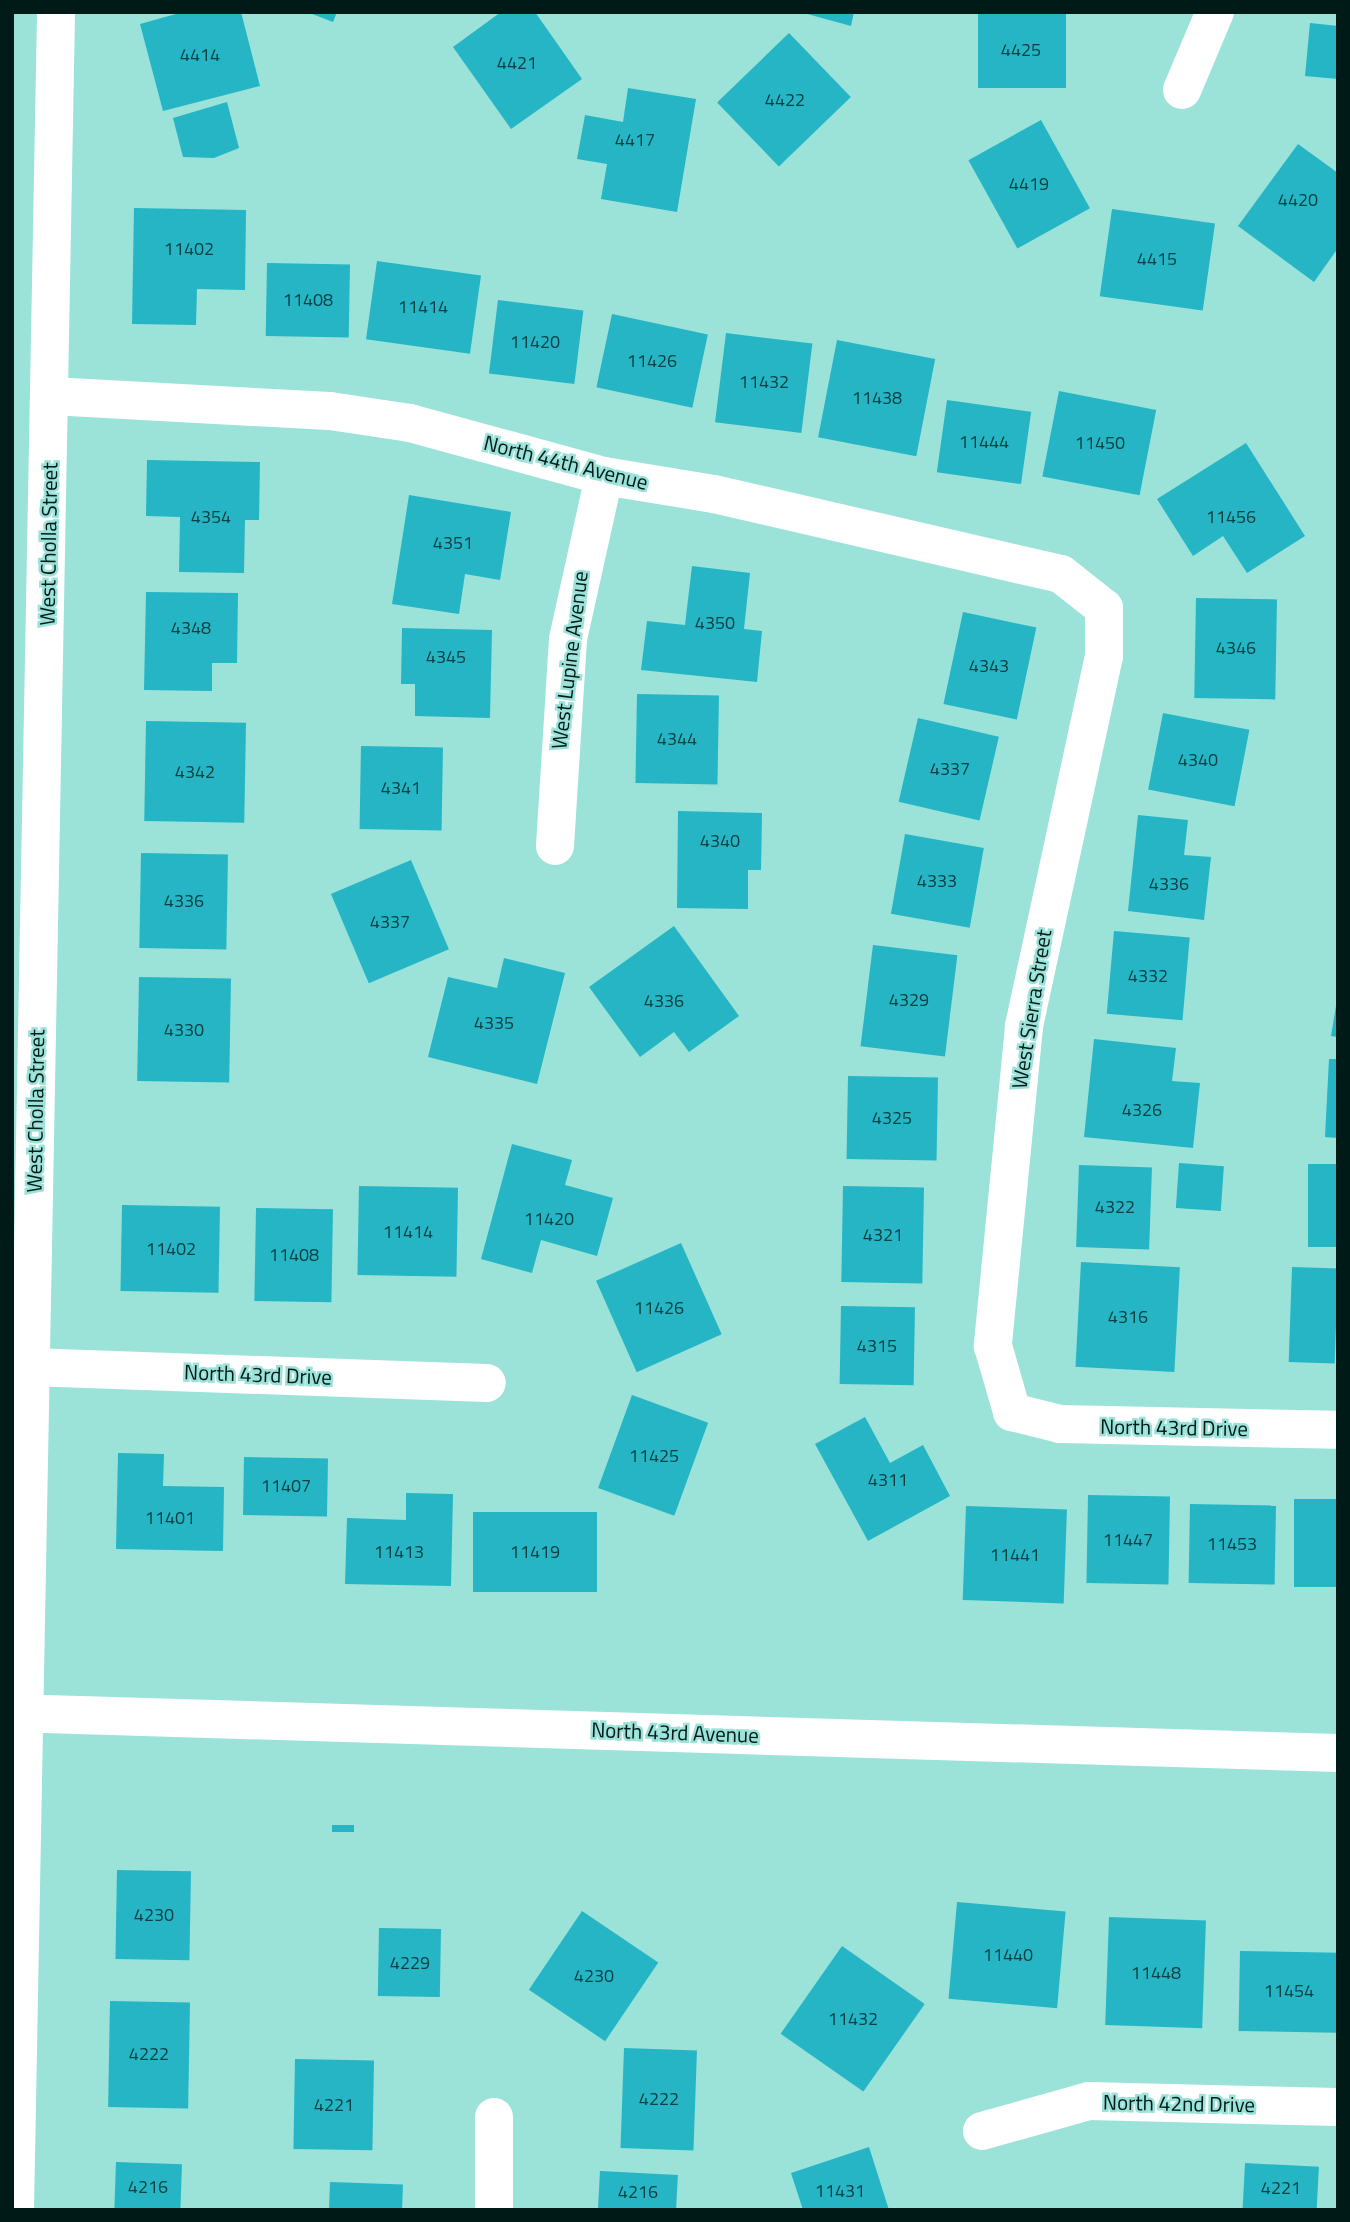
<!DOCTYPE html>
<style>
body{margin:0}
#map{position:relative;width:1350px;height:2222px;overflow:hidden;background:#9be2d9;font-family:"Titillium Web",sans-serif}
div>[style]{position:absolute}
.building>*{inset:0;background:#25b5c5;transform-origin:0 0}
.street>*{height:38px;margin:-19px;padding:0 19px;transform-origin:19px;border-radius:19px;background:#fff}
.secondary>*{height:38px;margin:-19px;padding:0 19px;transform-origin:19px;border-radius:19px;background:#fff}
span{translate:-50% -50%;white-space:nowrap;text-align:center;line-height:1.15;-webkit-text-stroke:5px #9be2d9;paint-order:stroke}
.number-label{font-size:18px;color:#094142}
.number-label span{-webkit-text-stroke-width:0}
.street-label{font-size:21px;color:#001a17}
.frame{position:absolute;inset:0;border:14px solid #001a17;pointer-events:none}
</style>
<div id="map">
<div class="building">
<div style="clip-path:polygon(183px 12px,241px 12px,260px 86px,163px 111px,140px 24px)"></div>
<div style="clip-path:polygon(307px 12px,337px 12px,333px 22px)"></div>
<div style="clip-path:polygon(501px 12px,535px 12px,582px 79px,511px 129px,453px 47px)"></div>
<div style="clip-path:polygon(800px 12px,854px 12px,851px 26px)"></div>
<div style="left:978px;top:12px;width:88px;height:76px"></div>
<div style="clip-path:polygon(1310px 23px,1338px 26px,1338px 79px,1305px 76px)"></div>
<div style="left:789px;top:33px;width:89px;height:100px;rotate:46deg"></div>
<div style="clip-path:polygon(628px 88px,696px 99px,677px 212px,601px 199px,607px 164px,577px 159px,585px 115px,623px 122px)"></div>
<div style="clip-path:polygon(227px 102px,239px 148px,214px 158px,183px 157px,173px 118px)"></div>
<div style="left:1041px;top:120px;width:101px;height:83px;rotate:61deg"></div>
<div style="clip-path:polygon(1298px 144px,1338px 173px,1338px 248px,1314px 282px,1238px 226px)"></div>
<div style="clip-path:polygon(134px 208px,246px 210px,245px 290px,197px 289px,196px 325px,132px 324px)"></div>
<div style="left:1112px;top:209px;width:104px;height:88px;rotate:8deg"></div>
<div style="left:377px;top:261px;width:105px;height:79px;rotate:8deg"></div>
<div style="left:267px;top:263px;width:83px;height:73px;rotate:1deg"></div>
<div style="left:498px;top:300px;width:86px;height:74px;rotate:7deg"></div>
<div style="left:612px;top:314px;width:98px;height:75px;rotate:12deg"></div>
<div style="left:726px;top:333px;width:87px;height:90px;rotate:7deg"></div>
<div style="left:837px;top:340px;width:100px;height:99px;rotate:11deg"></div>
<div style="left:1059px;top:391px;width:99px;height:87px;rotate:11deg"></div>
<div style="left:947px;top:400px;width:85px;height:73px;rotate:8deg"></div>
<div style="clip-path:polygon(1246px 443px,1305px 536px,1247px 573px,1223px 536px,1193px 556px,1157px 499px)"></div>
<div style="clip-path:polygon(147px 460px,260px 462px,259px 520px,245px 520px,244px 573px,179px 572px,180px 517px,146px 516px)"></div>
<div style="clip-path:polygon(409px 495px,511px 512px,500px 580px,465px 574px,459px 614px,392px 604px)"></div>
<div style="clip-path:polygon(692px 566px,750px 573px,744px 629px,762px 631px,757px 682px,641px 670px,647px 621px,685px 625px)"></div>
<div style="clip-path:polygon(146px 592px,238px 593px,237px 663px,212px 663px,212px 691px,144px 690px)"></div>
<div style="left:1196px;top:598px;width:81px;height:100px;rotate:1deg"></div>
<div style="left:963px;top:612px;width:75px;height:94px;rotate:12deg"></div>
<div style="clip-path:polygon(402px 628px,492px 630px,490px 718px,415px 716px,415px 684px,401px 684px)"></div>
<div style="left:637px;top:694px;width:82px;height:89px;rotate:1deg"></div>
<div style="left:1163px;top:713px;width:88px;height:78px;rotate:11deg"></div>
<div style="left:918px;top:718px;width:83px;height:86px;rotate:13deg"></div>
<div style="left:146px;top:721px;width:100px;height:100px;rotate:1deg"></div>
<div style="left:361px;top:746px;width:82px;height:83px;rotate:1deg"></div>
<div style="clip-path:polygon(678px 811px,762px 813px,761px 870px,748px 870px,748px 909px,677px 908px)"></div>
<div style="clip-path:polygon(1138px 815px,1188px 820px,1184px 855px,1211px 857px,1204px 920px,1128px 911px)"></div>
<div style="left:905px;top:834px;width:80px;height:81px;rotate:10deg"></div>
<div style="left:141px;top:853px;width:87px;height:95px;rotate:1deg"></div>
<div style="left:411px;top:860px;width:97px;height:87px;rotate:67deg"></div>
<div style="clip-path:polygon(674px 926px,739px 1016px,689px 1052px,674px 1032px,640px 1057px,589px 987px)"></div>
<div style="left:1114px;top:931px;width:76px;height:83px;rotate:5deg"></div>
<div style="left:873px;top:945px;width:85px;height:102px;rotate:7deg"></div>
<div style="clip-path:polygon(504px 958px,565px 973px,537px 1084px,428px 1057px,448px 977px,497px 988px)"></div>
<div style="left:139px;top:977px;width:92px;height:104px;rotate:1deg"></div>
<div style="clip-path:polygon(1338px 994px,1338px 1037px,1331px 1036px)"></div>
<div style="clip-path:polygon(1094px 1039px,1176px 1048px,1172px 1081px,1200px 1083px,1193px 1148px,1084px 1137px)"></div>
<div style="clip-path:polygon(1329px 1059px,1338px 1059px,1338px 1138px,1325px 1137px)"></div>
<div style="left:848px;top:1076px;width:90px;height:83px;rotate:1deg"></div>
<div style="clip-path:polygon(512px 1144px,572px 1160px,565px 1185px,613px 1198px,597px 1256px,541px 1240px,532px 1273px,481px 1259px)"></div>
<div style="left:1179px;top:1163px;width:45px;height:45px;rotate:4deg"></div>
<div style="left:1308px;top:1164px;width:30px;height:83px"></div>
<div style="left:1079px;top:1165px;width:73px;height:82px;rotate:2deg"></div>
<div style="left:359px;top:1186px;width:99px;height:89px;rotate:1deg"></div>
<div style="left:843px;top:1186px;width:81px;height:96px;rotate:1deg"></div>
<div style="left:122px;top:1205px;width:98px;height:86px;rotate:1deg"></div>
<div style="left:256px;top:1208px;width:77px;height:93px;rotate:1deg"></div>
<div style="left:681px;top:1243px;width:100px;height:93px;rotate:66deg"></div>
<div style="left:1081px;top:1262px;width:99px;height:105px;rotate:3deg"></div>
<div style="left:1292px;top:1267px;width:46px;height:95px;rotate:2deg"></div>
<div style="left:841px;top:1306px;width:74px;height:78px;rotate:1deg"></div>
<div style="left:632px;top:1395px;width:81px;height:99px;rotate:20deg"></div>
<div style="clip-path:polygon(865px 1417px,890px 1463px,923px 1445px,950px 1496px,868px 1541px,815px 1444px)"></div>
<div style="clip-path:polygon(118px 1453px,164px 1454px,163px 1486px,224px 1487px,223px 1551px,116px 1549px)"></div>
<div style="left:244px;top:1457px;width:84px;height:58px;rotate:1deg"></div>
<div style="clip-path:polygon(406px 1493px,453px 1494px,451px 1586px,345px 1584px,347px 1518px,406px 1520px)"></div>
<div style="left:1088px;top:1495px;width:82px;height:88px;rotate:1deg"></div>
<div style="left:1294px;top:1499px;width:44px;height:88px"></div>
<div style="left:1190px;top:1504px;width:86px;height:79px;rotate:1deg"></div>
<div style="left:966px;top:1506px;width:101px;height:94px;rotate:2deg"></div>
<div style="left:473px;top:1512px;width:124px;height:80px"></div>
<div style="left:332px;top:1825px;width:22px;height:7px"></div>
<div style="left:117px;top:1870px;width:74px;height:89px;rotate:1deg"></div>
<div style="left:957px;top:1902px;width:109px;height:97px;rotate:5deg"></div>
<div style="left:582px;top:1911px;width:92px;height:95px;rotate:34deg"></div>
<div style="left:1109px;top:1917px;width:97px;height:108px;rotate:2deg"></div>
<div style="left:379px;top:1928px;width:62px;height:68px;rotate:1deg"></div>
<div style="left:842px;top:1946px;width:101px;height:107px;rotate:35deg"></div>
<div style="left:1240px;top:1951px;width:98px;height:80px;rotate:1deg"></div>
<div style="left:110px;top:2001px;width:80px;height:106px;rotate:1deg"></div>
<div style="left:624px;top:2048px;width:73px;height:100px;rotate:2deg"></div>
<div style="left:295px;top:2059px;width:79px;height:90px;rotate:1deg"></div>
<div style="clip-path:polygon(869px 2147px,889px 2210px,803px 2210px,791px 2173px)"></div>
<div style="left:116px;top:2162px;width:66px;height:48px;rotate:2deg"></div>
<div style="left:1245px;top:2163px;width:74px;height:47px;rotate:3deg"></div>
<div style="left:600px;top:2171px;width:78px;height:39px;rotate:3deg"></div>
<div style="left:330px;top:2182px;width:73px;height:28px;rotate:2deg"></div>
</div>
<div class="street">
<div style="left:1182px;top:90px;width:85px;rotate:-67.1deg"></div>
<div style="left:51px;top:396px;width:279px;rotate:3.1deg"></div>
<div style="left:330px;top:411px;width:81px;rotate:8.5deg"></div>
<div style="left:410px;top:423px;width:201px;rotate:15.3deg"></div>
<div style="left:604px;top:476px;width:111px;rotate:9.3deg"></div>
<div style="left:714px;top:494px;width:356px;rotate:13deg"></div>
<div style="left:1061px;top:574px;width:55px;rotate:38.3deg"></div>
<div style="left:1104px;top:608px;width:48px;rotate:90deg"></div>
<div style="left:1104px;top:656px;width:380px;rotate:102.2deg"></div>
<div style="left:1024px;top:1027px;width:321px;rotate:95.6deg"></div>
<div style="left:993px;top:1346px;width:69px;rotate:73.9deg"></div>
<div style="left:1012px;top:1412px;width:49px;rotate:14deg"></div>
<div style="left:1060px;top:1424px;width:278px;rotate:1.2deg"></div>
<div style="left:555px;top:846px;width:207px;rotate:-86.4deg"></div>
<div style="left:568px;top:639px;width:167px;rotate:-77.5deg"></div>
<div style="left:30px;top:1367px;width:457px;rotate:2deg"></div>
<div style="left:494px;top:2117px;width:93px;rotate:90deg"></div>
<div style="left:982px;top:2131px;width:111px;rotate:-15.7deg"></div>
<div style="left:1089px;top:2101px;width:249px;rotate:1.4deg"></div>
</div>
<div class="secondary">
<div style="left:12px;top:1713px;width:1327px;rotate:1.73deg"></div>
<div style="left:15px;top:2210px;width:2198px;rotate:-88.93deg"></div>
</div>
<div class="number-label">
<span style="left:1021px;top:50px">4425</span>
<span style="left:200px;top:55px">4414</span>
<span style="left:517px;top:63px">4421</span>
<span style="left:785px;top:100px">4422</span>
<span style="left:635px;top:140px">4417</span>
<span style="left:1029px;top:184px">4419</span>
<span style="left:1298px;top:200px">4420</span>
<span style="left:189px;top:249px">11402</span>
<span style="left:1157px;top:259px">4415</span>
<span style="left:308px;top:300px">11408</span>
<span style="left:423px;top:307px">11414</span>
<span style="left:535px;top:342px">11420</span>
<span style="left:652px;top:361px">11426</span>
<span style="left:764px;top:382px">11432</span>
<span style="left:877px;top:398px">11438</span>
<span style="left:984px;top:442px">11444</span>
<span style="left:1100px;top:443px">11450</span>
<span style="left:211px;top:517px">4354</span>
<span style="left:1231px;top:517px">11456</span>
<span style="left:453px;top:543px">4351</span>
<span style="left:715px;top:623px">4350</span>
<span style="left:191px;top:628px">4348</span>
<span style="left:1236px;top:648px">4346</span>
<span style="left:446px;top:657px">4345</span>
<span style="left:989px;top:666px">4343</span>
<span style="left:677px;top:739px">4344</span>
<span style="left:1198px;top:760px">4340</span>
<span style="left:950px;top:769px">4337</span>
<span style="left:195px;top:772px">4342</span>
<span style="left:401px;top:788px">4341</span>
<span style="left:720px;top:841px">4340</span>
<span style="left:937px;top:881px">4333</span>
<span style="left:1169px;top:884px">4336</span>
<span style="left:184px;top:901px">4336</span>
<span style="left:390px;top:922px">4337</span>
<span style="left:1148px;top:976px">4332</span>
<span style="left:909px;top:1000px">4329</span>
<span style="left:664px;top:1001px">4336</span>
<span style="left:494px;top:1023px">4335</span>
<span style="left:184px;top:1030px">4330</span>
<span style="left:1142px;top:1110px">4326</span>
<span style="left:892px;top:1118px">4325</span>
<span style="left:1115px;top:1207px">4322</span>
<span style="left:549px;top:1219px">11420</span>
<span style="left:408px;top:1232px">11414</span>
<span style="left:883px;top:1235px">4321</span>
<span style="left:171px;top:1249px">11402</span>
<span style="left:294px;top:1255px">11408</span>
<span style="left:659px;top:1308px">11426</span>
<span style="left:1128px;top:1317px">4316</span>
<span style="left:877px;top:1346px">4315</span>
<span style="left:654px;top:1456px">11425</span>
<span style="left:888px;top:1480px">4311</span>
<span style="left:286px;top:1486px">11407</span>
<span style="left:170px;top:1518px">11401</span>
<span style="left:1128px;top:1540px">11447</span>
<span style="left:1232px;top:1544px">11453</span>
<span style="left:399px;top:1552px">11413</span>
<span style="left:535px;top:1552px">11419</span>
<span style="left:1015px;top:1555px">11441</span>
<span style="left:154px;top:1915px">4230</span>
<span style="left:1008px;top:1955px">11440</span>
<span style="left:410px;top:1963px">4229</span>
<span style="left:1156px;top:1973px">11448</span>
<span style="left:594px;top:1976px">4230</span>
<span style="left:1289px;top:1991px">11454</span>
<span style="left:853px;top:2019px">11432</span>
<span style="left:149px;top:2054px">4222</span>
<span style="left:659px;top:2099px">4222</span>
<span style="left:334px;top:2105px">4221</span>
<span style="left:148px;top:2187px">4216</span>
<span style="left:1281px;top:2188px">4221</span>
<span style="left:840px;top:2191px">11431</span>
<span style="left:638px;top:2192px">4216</span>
</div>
<div class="street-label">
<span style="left:566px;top:462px;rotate:14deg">North 44th Avenue</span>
<span style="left:48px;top:544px;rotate:-89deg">West Cholla Street</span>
<span style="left:569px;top:660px;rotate:-83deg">West Lupine Avenue</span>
<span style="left:1031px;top:1009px;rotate:-81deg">West Sierra Street</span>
<span style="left:35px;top:1111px;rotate:-89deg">West Cholla Street</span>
<span style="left:258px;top:1374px;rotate:2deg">North 43rd Drive</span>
<span style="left:1174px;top:1427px;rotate:1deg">North 43rd Drive</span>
<span style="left:675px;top:1732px;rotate:2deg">North 43rd Avenue</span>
<span style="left:1179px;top:2103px;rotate:1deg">North 42nd Drive</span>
</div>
<div class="frame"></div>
</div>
